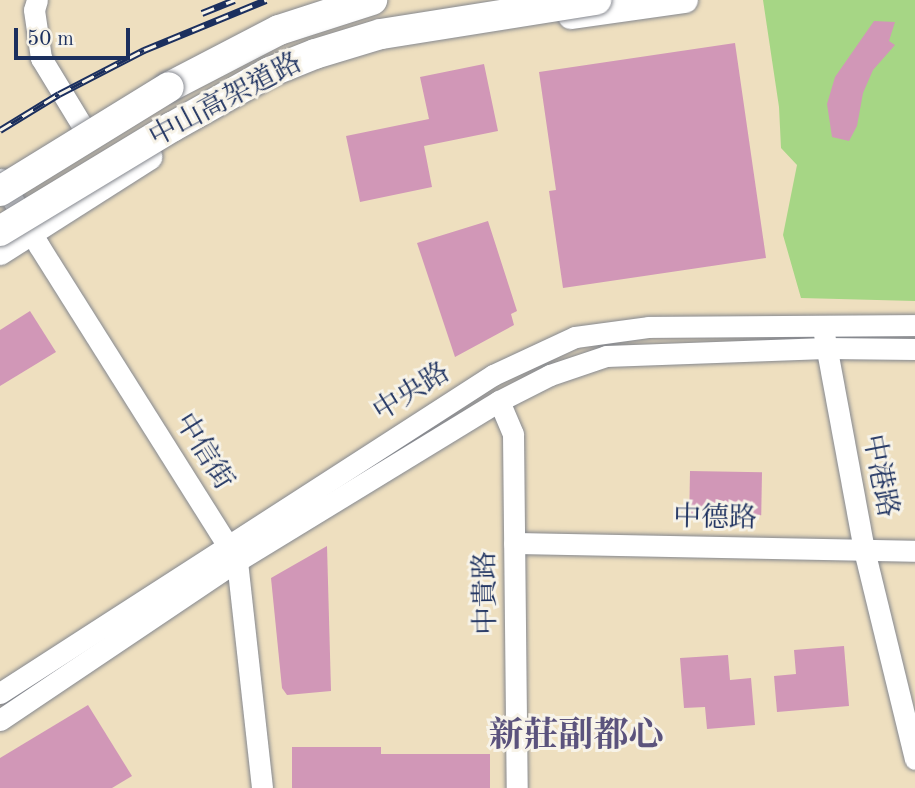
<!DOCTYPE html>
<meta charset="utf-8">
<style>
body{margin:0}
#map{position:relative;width:915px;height:788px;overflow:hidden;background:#eedfbf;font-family:"Old Standard TT","Noto Serif TC",serif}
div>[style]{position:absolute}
.green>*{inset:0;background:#a6d685}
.building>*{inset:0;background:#d197b7;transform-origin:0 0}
.roads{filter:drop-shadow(0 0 2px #84878e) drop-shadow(0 0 2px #84878e)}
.minor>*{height:21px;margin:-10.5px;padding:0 10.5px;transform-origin:10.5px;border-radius:10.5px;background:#fff}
.major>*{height:26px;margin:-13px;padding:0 13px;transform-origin:13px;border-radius:13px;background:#fff}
.highway>*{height:30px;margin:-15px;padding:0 15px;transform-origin:15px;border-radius:15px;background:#fff}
.rail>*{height:7px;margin-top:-3.5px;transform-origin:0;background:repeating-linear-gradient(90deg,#f7f3e8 0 13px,#1b2f5e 0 26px);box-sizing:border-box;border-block:2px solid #1b2f5e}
.bridges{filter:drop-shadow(0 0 2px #84878e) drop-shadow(0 0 2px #84878e)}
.highway-bridge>*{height:30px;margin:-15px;padding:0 15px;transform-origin:15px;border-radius:15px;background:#fff}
span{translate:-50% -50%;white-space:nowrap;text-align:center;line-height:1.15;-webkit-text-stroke:6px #f7f3e8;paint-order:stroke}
.street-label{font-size:28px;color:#1b2f5e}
.district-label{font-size:35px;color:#5b537d;font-weight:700}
.scale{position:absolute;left:14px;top:28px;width:116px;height:32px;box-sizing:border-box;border:4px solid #1b2f5e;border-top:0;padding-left:9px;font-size:21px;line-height:24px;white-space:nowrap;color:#1b2f5e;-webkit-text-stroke:5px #f7f3e8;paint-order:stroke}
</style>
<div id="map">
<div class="green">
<div style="clip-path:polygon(763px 0,915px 0,915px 301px,801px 298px,783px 235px,797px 165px,781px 148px,779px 107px)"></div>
</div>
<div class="building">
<div style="clip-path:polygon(874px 21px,895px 22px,889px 41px,895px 45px,873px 70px,863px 93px,857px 126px,849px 141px,832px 137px,827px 104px,835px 77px)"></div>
<div style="clip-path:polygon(735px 43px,766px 258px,563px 288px,549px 191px,556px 190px,539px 72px)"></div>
<div style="clip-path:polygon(484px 64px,498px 131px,424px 146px,432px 187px,360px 202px,346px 136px,429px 119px,420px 77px)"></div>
<div style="clip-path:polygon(488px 221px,517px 311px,511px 314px,514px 325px,455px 357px,417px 243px)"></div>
<div style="clip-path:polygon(30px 311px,56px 352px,0 386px,0 330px)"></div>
<div style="left:690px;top:471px;width:72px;height:43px;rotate:1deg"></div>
<div style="clip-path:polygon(327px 546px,331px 691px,287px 695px,282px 688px,271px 578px)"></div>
<div style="clip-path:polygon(844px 646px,849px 706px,777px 712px,774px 676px,796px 674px,794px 650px)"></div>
<div style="clip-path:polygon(728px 655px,730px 680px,751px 678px,755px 725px,707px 729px,705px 707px,684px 708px,680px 658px)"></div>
<div style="clip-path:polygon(88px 705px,132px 776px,112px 788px,0 788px,0 758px)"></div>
<div style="clip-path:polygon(292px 747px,381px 747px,381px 754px,490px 754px,490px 788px,292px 788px)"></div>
</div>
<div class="roads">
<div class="minor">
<div style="left:37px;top:0;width:10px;rotate:107deg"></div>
<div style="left:34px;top:10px;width:49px;rotate:81.7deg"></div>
<div style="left:41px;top:58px;width:87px;rotate:58.7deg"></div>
<div style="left:1px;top:179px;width:77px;rotate:60.4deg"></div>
<div style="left:39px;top:246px;width:372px;rotate:57.8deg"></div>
<div style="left:237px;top:561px;width:228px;rotate:83.7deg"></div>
<div style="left:824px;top:334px;width:220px;rotate:79.5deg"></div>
<div style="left:864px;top:550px;width:215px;rotate:76.3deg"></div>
<div style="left:499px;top:401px;width:36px;rotate:67deg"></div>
<div style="left:513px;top:434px;width:354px;rotate:89.4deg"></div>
<div style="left:514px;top:543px;width:401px;rotate:1.1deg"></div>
<div style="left:0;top:693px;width:587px;rotate:-32.82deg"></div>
<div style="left:493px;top:375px;width:90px;rotate:-24.9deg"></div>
<div style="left:575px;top:337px;width:75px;rotate:-7.7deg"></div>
<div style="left:649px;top:327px;width:266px;rotate:-0.4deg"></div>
<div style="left:0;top:720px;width:285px;rotate:-33.9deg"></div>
<div style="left:237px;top:561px;width:307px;rotate:-31.4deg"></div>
<div style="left:499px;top:401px;width:57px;rotate:-27deg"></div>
<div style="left:550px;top:375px;width:59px;rotate:-18.7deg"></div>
<div style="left:606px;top:356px;width:220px;rotate:-2.1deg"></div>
<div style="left:826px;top:348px;width:89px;rotate:0.6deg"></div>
</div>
<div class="major">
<div style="left:571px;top:16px;width:115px;rotate:-8deg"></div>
<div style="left:0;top:252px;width:177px;rotate:-32.5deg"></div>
</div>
<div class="highway">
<div style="left:169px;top:87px;width:124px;rotate:-27.4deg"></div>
<div style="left:279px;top:30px;width:98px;rotate:-17.9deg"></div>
</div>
</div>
<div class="rail">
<div style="left:202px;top:13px;width:35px;rotate:-22deg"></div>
<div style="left:0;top:130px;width:69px;rotate:-31.4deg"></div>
<div style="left:59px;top:94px;width:96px;rotate:-27.4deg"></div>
<div style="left:144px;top:50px;width:132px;rotate:-22.3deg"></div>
</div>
<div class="bridges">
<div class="highway-bridge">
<div style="left:0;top:191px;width:198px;rotate:-31.6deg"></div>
<div style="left:0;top:231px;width:201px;rotate:-31.2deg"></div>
<div style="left:172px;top:127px;width:112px;rotate:-29.3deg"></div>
<div style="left:270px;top:72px;width:48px;rotate:-21.8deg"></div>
<div style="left:315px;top:54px;width:69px;rotate:-16.9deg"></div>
<div style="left:381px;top:34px;width:218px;rotate:-9deg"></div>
</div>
</div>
<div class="street-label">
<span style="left:226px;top:101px;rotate:-28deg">中山高架道路</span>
<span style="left:412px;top:393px;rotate:-32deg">中央路</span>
<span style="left:203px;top:452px;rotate:58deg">中信街</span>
<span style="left:879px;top:476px;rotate:79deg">中港路</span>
<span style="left:715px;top:519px;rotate:1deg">中德路</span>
<span style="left:487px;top:593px;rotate:-91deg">中貴路</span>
</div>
<div class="district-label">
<span style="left:576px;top:737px">新莊副都心</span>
</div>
<div class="scale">50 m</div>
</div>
